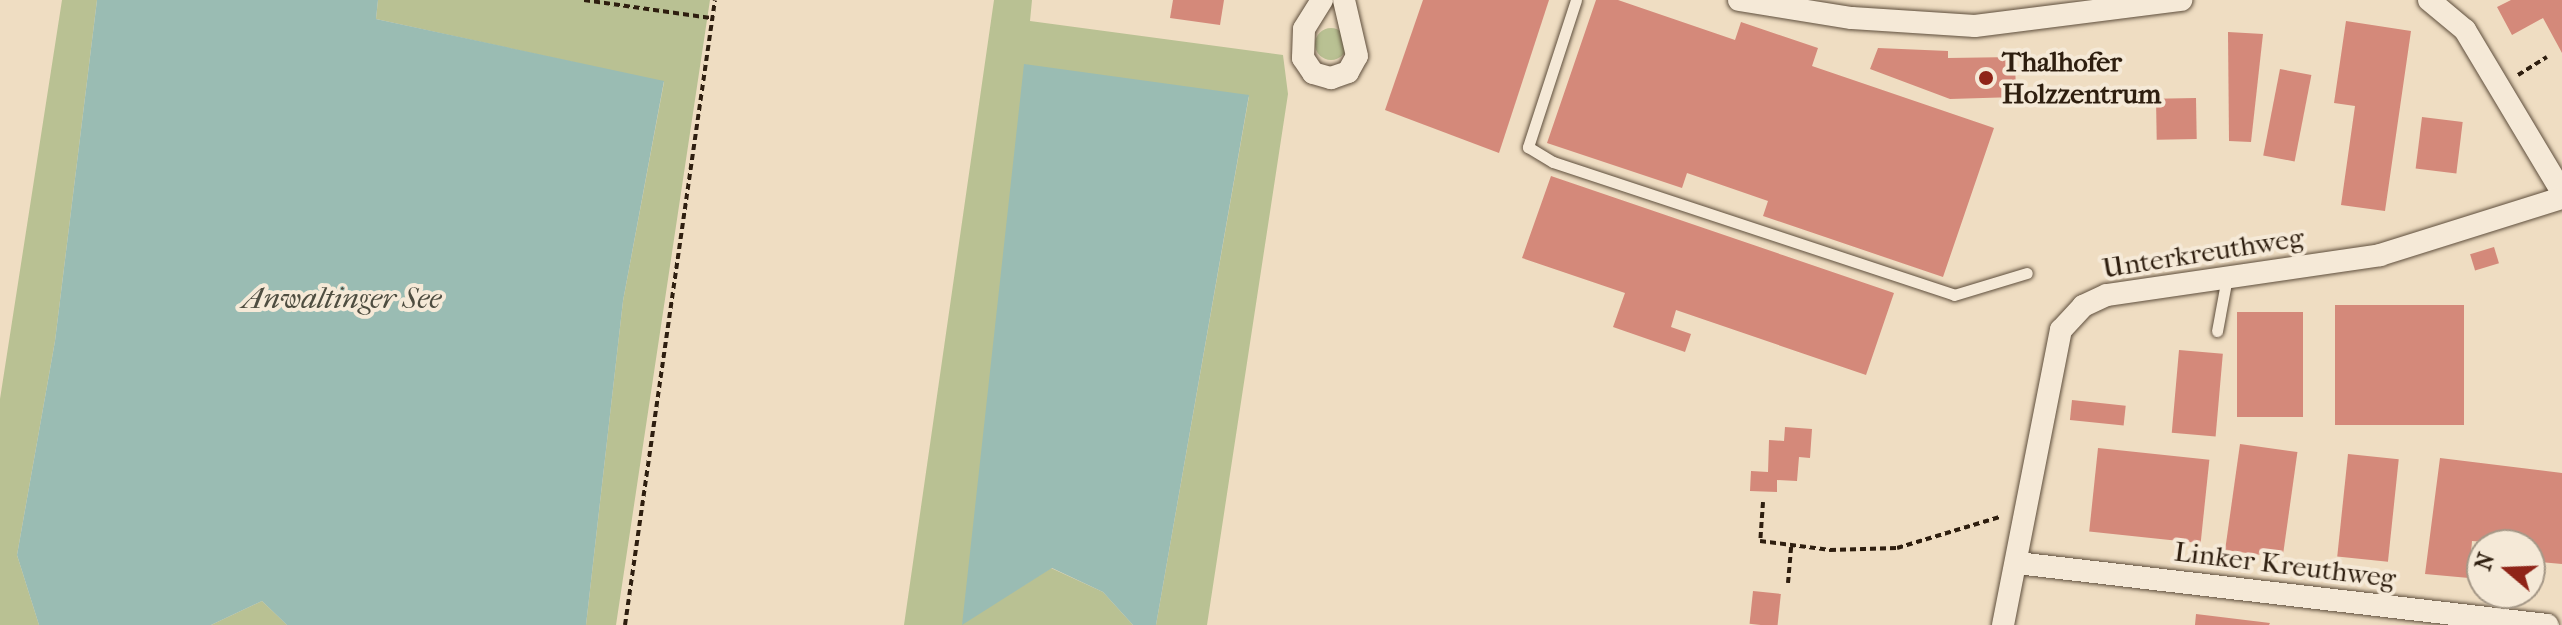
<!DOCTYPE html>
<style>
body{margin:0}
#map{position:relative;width:2562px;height:625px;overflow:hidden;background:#efddc2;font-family:"IM FELL French Canon",serif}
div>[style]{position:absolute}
.green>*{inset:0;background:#b9c193}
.round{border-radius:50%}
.water>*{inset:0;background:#9abcb3}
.building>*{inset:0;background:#d4897a;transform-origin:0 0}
.path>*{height:4px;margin-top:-2px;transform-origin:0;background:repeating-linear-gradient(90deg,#2e1e0f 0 6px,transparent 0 10px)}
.roads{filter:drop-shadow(0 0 2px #5e4e3c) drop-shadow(0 0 2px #5e4e3c)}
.lane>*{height:11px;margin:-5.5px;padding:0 5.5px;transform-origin:5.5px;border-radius:5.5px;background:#f5e9d7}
.street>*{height:22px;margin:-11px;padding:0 11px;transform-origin:11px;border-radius:11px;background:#f5e9d7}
.dots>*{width:22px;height:22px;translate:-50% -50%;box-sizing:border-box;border:4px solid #f5e9d7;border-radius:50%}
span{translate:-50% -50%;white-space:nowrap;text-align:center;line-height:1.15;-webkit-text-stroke:8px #f5e9d7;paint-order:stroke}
.poi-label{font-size:28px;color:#2e1e0f;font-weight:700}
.left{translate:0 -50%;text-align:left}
.street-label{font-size:28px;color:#2e1e0f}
.water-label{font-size:30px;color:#4e4d40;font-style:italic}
.north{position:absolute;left:2466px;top:529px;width:80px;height:80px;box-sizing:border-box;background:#f5e9d7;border:2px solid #a59887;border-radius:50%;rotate:289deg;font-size:22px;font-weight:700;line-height:32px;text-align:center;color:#2e1e0f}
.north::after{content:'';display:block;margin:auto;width:28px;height:36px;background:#8f2418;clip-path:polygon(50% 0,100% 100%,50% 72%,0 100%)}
</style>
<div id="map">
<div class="green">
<div style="clip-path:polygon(62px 0,97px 0,55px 341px,17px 555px,39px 625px,0 625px,0 399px)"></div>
<div style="clip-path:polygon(378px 0,710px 0,616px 625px,586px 625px,623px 301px,664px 82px,376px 19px)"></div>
<div style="clip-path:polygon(994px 0,1032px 0,1030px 21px,1283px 55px,1288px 94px,1207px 625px,1156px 625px,1249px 96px,962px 624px,1051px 568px,1103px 592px,1133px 625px,904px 625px)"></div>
<div class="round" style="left:1315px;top:28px;width:32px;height:32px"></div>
<div style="clip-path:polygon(262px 601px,287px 625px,211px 625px)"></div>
</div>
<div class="water">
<div style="clip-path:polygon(97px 0,378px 0,376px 19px,664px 81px,623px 301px,586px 625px,287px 625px,262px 601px,211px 625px,39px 625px,17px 555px,55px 341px)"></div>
<div style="clip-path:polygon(1024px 64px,1249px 95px,1156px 625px,1133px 625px,1103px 592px,1052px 568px,962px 625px)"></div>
</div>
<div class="building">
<div style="clip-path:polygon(1173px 0,1224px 0,1220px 25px,1170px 18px)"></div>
<div style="clip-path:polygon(1423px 0,1549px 0,1499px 153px,1385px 110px)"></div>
<div style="clip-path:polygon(1596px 0,1618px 0,1735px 40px,1741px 22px,1818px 48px,1812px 66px,1994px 128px,1943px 277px,1763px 216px,1768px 201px,1687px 173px,1682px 188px,1547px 143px)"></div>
<div style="clip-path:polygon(2511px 0,2562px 0,2562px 53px,2543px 18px,2512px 35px,2497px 7px)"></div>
<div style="clip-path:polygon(2346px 21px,2411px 31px,2385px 211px,2341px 205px,2355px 106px,2334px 103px)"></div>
<div style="clip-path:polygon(2228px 32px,2263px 34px,2251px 142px,2229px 141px)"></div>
<div style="clip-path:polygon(1878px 48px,1948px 51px,1948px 58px,2015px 57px,2016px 97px,1950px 99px,1870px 69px)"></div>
<div style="left:2280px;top:69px;width:32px;height:88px;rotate:11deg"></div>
<div style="left:2196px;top:98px;width:41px;height:40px;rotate:89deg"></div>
<div style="left:2422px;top:117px;width:41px;height:52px;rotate:7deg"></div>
<div style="clip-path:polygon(1551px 176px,1894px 293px,1866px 375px,1676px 310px,1671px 327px,1691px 334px,1685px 352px,1613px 327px,1625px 293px,1522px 258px)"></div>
<div style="left:2494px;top:247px;width:17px;height:25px;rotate:73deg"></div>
<div style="left:2335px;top:305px;width:129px;height:120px"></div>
<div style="left:2237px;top:312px;width:66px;height:105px"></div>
<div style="left:2179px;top:350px;width:44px;height:83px;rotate:5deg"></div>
<div style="left:2072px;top:400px;width:54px;height:20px;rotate:6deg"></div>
<div style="clip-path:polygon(1785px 427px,1812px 429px,1810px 458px,1799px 457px,1797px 481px,1777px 480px,1777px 492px,1750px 491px,1751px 471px,1768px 472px,1769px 440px,1784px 441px)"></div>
<div style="left:2240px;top:444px;width:58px;height:107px;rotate:8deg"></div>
<div style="left:2098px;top:448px;width:112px;height:84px;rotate:6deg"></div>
<div style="left:2348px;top:454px;width:51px;height:103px;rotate:6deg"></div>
<div style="clip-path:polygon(2440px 458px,2562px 473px,2562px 564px,2530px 561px,2530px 545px,2472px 541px,2469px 578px,2425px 574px)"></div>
<div style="left:1753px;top:591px;width:28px;height:33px;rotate:6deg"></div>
<div style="clip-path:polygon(2196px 614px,2270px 623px,2269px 625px,2195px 625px)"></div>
</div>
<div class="path">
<div style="left:584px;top:0;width:128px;rotate:8.1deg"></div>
<div style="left:2518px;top:75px;width:34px;rotate:-32deg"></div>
<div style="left:1763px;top:502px;width:39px;rotate:94deg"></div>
<div style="left:1760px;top:541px;width:71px;rotate:7.3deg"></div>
<div style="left:1830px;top:550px;width:67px;rotate:-1.7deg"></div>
<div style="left:1897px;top:548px;width:108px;rotate:-16.8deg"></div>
<div style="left:1788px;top:583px;width:37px;rotate:-85deg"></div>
<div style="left:625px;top:625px;width:631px;rotate:-81.81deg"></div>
</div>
<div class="roads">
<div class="lane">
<div style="left:1576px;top:0;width:155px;rotate:108.1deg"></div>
<div style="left:1528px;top:147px;width:29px;rotate:31deg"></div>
<div style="left:1553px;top:162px;width:422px;rotate:18.3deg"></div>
<div style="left:1954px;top:295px;width:76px;rotate:-16.8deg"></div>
<div style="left:2217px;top:331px;width:55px;rotate:-79.5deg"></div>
</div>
<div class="street">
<div style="left:1322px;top:0;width:34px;rotate:122deg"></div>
<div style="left:1304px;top:29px;width:29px;rotate:92deg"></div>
<div style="left:1303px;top:58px;width:18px;rotate:56deg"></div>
<div style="left:1313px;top:73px;width:19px;rotate:16deg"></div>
<div style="left:1331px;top:78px;width:18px;rotate:-19deg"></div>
<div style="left:1348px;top:72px;width:18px;rotate:-61deg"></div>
<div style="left:1357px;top:56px;width:57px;rotate:-103.1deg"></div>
<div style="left:1739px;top:0;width:114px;rotate:9.1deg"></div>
<div style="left:1852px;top:18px;width:123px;rotate:3.7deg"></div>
<div style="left:1975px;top:26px;width:208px;rotate:-7.2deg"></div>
<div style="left:2429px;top:0;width:47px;rotate:39.8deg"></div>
<div style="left:2465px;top:30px;width:189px;rotate:59.1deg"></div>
<div style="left:2017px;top:563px;width:534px;rotate:6.67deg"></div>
<div style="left:2003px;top:625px;width:301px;rotate:-78.9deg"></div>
<div style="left:2061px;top:330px;width:33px;rotate:-47deg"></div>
<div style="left:2083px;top:306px;width:26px;rotate:-25deg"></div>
<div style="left:2107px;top:295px;width:276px;rotate:-8.3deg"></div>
<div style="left:2380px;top:255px;width:191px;rotate:-17.4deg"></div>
</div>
</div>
<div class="dots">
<div style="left:1986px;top:78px;background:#8f2418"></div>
</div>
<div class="poi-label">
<span class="left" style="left:2002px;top:78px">Thalhofer<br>Holzzentrum</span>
</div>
<div class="street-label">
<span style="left:2203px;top:253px;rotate:-9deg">Unterkreuthweg</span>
<span style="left:2285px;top:565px;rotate:7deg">Linker Kreuthweg</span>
</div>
<div class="water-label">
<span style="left:342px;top:299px">Anwaltinger See</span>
</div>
<div class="north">N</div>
</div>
